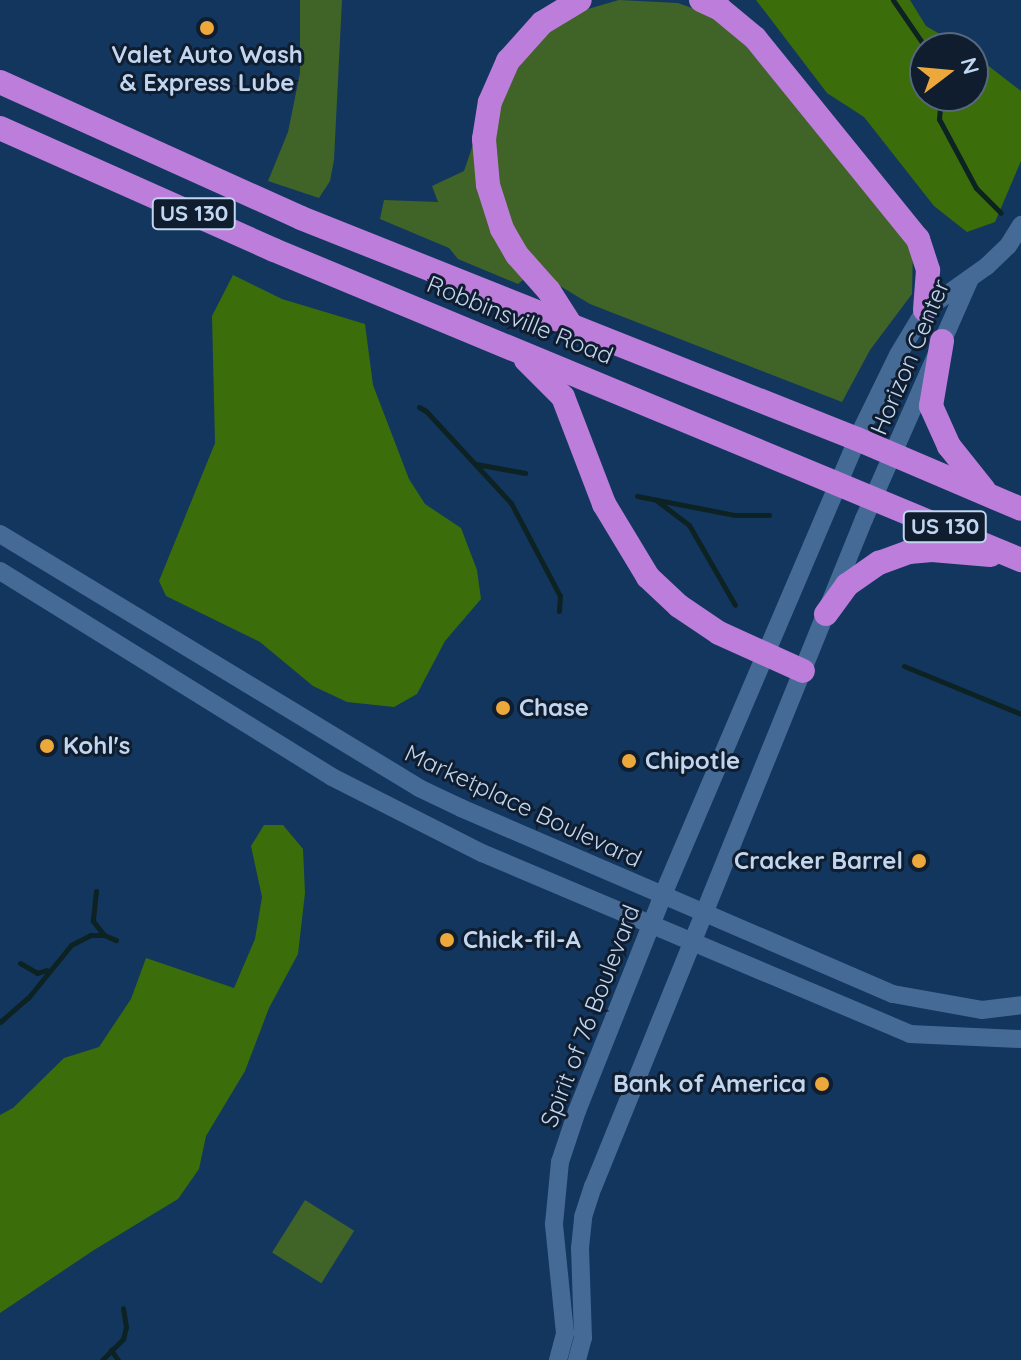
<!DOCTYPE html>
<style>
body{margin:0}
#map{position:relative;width:1021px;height:1360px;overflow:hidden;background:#13365e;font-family:Quicksand,sans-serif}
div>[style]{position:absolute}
.green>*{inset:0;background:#406427;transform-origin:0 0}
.forest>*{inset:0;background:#3b6d0b}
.stream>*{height:5px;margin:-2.5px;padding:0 2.5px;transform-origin:2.5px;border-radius:2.5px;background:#0d2222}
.street>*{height:18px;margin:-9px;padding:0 9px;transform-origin:9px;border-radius:9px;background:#466a96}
.highway>*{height:24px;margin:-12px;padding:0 12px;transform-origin:12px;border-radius:12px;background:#bd7edb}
.dots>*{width:22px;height:22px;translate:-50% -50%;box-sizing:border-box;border:4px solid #0f1d2f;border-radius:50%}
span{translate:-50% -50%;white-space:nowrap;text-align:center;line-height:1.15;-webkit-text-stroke:6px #0f1d2f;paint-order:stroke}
.shield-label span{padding:2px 6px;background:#0f1d2f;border:2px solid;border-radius:6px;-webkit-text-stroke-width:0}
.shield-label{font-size:22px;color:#c2d6ef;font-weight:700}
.poi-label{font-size:24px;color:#c2d6ef;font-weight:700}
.left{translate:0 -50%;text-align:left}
.right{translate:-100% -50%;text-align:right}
.street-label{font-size:24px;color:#c2d6ef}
.north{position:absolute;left:909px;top:32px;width:80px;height:80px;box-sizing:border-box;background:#0f1d2f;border:2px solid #57677c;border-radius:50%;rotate:74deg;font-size:22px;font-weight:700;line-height:32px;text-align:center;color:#c2d6ef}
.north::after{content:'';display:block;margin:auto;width:28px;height:36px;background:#eda83c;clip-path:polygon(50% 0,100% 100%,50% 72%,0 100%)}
</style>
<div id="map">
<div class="green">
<div style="clip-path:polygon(300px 0,342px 0,334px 160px,330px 181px,319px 198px,268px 181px,288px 132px,300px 73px)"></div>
<div style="clip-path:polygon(619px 0,678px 3px,706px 13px,733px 30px,913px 249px,912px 294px,870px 350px,842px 402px,590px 304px,560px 286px,526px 250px,511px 224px,498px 194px,494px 163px,498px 112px,511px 78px,534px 45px,574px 13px)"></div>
<div style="clip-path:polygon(476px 136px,523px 280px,518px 284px,458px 259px,449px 248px,380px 219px,384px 200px,438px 202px,432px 186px,464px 171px)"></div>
<div style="left:305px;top:1200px;width:58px;height:62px;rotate:32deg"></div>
</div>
<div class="forest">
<div style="clip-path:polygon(756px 0,910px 0,926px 26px,964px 48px,925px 48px,925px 96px,973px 96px,973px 54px,1021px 91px,1021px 161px,995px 222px,967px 232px,934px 206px,864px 117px,827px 93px)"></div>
<div style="clip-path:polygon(233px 275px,282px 299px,365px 324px,373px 385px,409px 479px,425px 504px,461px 528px,477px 570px,481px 599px,445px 641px,417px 694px,394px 707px,347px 702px,313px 686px,260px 642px,166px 596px,159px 581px,215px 443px,212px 316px)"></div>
<div style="clip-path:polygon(264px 825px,283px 825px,303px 849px,305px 893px,298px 954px,269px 1008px,245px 1071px,206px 1136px,199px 1169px,178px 1199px,94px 1250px,0 1313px,0 1115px,13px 1108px,64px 1058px,99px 1047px,131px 999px,146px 958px,234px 988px,255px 939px,262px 897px,251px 846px)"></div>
</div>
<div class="stream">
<div style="left:893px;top:0;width:58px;rotate:55.5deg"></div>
<div style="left:941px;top:96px;width:23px;rotate:95deg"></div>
<div style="left:939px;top:119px;width:78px;rotate:61.8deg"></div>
<div style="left:976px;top:188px;width:35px;rotate:45deg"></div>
<div style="left:419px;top:407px;width:8px;rotate:30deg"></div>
<div style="left:426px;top:411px;width:125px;rotate:47.3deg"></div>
<div style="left:511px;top:503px;width:105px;rotate:62.2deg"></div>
<div style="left:560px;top:596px;width:15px;rotate:94deg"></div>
<div style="left:476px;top:464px;width:50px;rotate:10.4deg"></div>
<div style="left:637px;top:496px;width:100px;rotate:11deg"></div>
<div style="left:735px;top:515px;width:34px"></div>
<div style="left:656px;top:500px;width:41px;rotate:37.1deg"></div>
<div style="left:689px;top:525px;width:92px;rotate:60.1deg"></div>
<div style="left:904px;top:666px;width:126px;rotate:22.3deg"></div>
<div style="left:96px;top:891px;width:30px;rotate:96deg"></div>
<div style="left:93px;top:921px;width:16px;rotate:52deg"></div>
<div style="left:20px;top:963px;width:20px;rotate:30deg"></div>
<div style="left:37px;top:973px;width:10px;rotate:-17deg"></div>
<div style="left:0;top:1022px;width:37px;rotate:-41deg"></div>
<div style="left:28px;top:998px;width:68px;rotate:-50.9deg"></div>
<div style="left:71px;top:945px;width:22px;rotate:-27deg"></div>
<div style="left:91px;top:935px;width:13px"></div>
<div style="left:104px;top:935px;width:13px;rotate:23deg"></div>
<div style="left:111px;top:1350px;width:12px;rotate:55deg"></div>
<div style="left:102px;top:1360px;width:30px;rotate:-45deg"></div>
<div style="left:123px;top:1339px;width:12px;rotate:-76deg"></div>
<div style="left:126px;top:1327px;width:19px;rotate:-99deg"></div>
</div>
<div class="street">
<div style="left:0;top:534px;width:490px;rotate:31.2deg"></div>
<div style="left:419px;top:788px;width:47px;rotate:25.5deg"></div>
<div style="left:461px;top:808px;width:470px;rotate:23.3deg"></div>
<div style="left:893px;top:994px;width:90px;rotate:10.2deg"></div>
<div style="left:982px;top:1010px;width:39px;rotate:-7deg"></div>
<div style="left:0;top:571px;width:391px;rotate:31.8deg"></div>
<div style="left:332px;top:777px;width:168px;rotate:26.9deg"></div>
<div style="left:482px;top:853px;width:465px;rotate:22.9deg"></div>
<div style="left:910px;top:1034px;width:111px;rotate:2.6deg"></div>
<div style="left:558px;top:1360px;width:28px;rotate:-75deg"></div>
<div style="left:565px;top:1333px;width:110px;rotate:-95.8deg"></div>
<div style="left:554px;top:1224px;width:62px;rotate:-84.5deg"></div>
<div style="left:560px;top:1162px;width:54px;rotate:-71.6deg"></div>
<div style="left:577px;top:1111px;width:230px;rotate:-68.3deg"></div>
<div style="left:662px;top:897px;width:498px;rotate:-66.9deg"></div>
<div style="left:857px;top:439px;width:93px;rotate:-64deg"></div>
<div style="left:898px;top:355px;width:52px;rotate:-59deg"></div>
<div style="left:925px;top:310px;width:76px;rotate:-35.4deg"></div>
<div style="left:987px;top:266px;width:29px;rotate:-44deg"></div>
<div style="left:1008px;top:246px;width:25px;rotate:-58deg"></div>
<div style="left:577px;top:1360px;width:23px;rotate:-75deg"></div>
<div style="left:583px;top:1338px;width:90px;rotate:-91.9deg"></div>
<div style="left:580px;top:1248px;width:31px;rotate:-84deg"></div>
<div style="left:583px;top:1217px;width:32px;rotate:-72deg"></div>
<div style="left:593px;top:1187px;width:721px;rotate:-67.92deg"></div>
<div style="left:864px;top:519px;width:260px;rotate:-66.2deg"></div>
</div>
<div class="highway">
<div style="left:701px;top:0;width:21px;rotate:25deg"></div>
<div style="left:720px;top:9px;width:45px;rotate:39.6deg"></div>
<div style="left:755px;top:38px;width:259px;rotate:51deg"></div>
<div style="left:918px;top:239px;width:33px;rotate:72deg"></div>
<div style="left:928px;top:270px;width:40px;rotate:94.3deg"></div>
<div style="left:0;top:82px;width:330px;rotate:24.3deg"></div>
<div style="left:301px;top:218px;width:598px;rotate:21.68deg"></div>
<div style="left:857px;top:439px;width:178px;rotate:23.1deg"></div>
<div style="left:0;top:128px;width:300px;rotate:24deg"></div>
<div style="left:274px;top:250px;width:809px;rotate:22.54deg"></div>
<div style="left:572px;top:327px;width:43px;rotate:-122.6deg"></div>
<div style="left:549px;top:291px;width:48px;rotate:-131.6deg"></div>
<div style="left:517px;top:255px;width:30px;rotate:-120deg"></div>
<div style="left:502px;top:229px;width:46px;rotate:-107.7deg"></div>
<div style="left:488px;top:185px;width:46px;rotate:-95deg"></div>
<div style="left:484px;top:139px;width:37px;rotate:-81deg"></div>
<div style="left:490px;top:102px;width:45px;rotate:-66.3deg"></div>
<div style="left:508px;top:61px;width:51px;rotate:-48.2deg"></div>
<div style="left:542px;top:23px;width:44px;rotate:-31.2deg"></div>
<div style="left:942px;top:341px;width:66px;rotate:99.6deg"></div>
<div style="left:931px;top:406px;width:44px;rotate:65.8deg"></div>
<div style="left:949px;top:446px;width:56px;rotate:51.5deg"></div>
<div style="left:526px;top:360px;width:52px;rotate:45deg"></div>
<div style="left:563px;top:397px;width:115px;rotate:69deg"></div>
<div style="left:604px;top:504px;width:85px;rotate:58.9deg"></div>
<div style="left:648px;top:577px;width:42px;rotate:43.1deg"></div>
<div style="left:679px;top:606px;width:48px;rotate:34deg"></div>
<div style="left:719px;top:633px;width:92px;rotate:24.3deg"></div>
<div style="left:826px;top:614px;width:36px;rotate:-54deg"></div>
<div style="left:847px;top:585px;width:39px;rotate:-35deg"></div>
<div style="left:879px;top:563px;width:32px;rotate:-20deg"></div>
<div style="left:909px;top:552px;width:23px;rotate:-5deg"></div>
<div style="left:932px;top:550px;width:59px;rotate:4.8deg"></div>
</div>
<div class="dots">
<div style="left:207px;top:28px;background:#eda83c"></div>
<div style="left:503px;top:708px;background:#eda83c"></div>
<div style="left:47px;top:746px;background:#eda83c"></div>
<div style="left:629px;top:761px;background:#eda83c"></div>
<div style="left:919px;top:861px;background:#eda83c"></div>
<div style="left:447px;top:940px;background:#eda83c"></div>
<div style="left:822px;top:1084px;background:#eda83c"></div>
</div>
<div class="shield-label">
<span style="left:194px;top:214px">US 130</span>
<span style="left:945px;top:527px">US 130</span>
</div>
<div class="poi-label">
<span style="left:207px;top:69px">Valet Auto Wash<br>&amp; Express Lube</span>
<span class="left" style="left:519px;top:708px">Chase</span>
<span class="left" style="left:63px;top:746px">Kohl's</span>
<span class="left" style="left:645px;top:761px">Chipotle</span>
<span class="right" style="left:903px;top:861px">Cracker Barrel</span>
<span class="left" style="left:463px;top:940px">Chick-fil-A</span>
<span class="right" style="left:806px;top:1084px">Bank of America</span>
</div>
<div class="street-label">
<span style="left:520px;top:320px;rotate:22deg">Robbinsville Road</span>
<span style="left:910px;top:357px;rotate:-67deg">Horizon Center</span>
<span style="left:523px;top:806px;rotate:25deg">Marketplace Boulevard</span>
<span style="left:590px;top:1016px;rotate:-69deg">Spirit of 76 Boulevard</span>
</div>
<div class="north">N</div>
</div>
